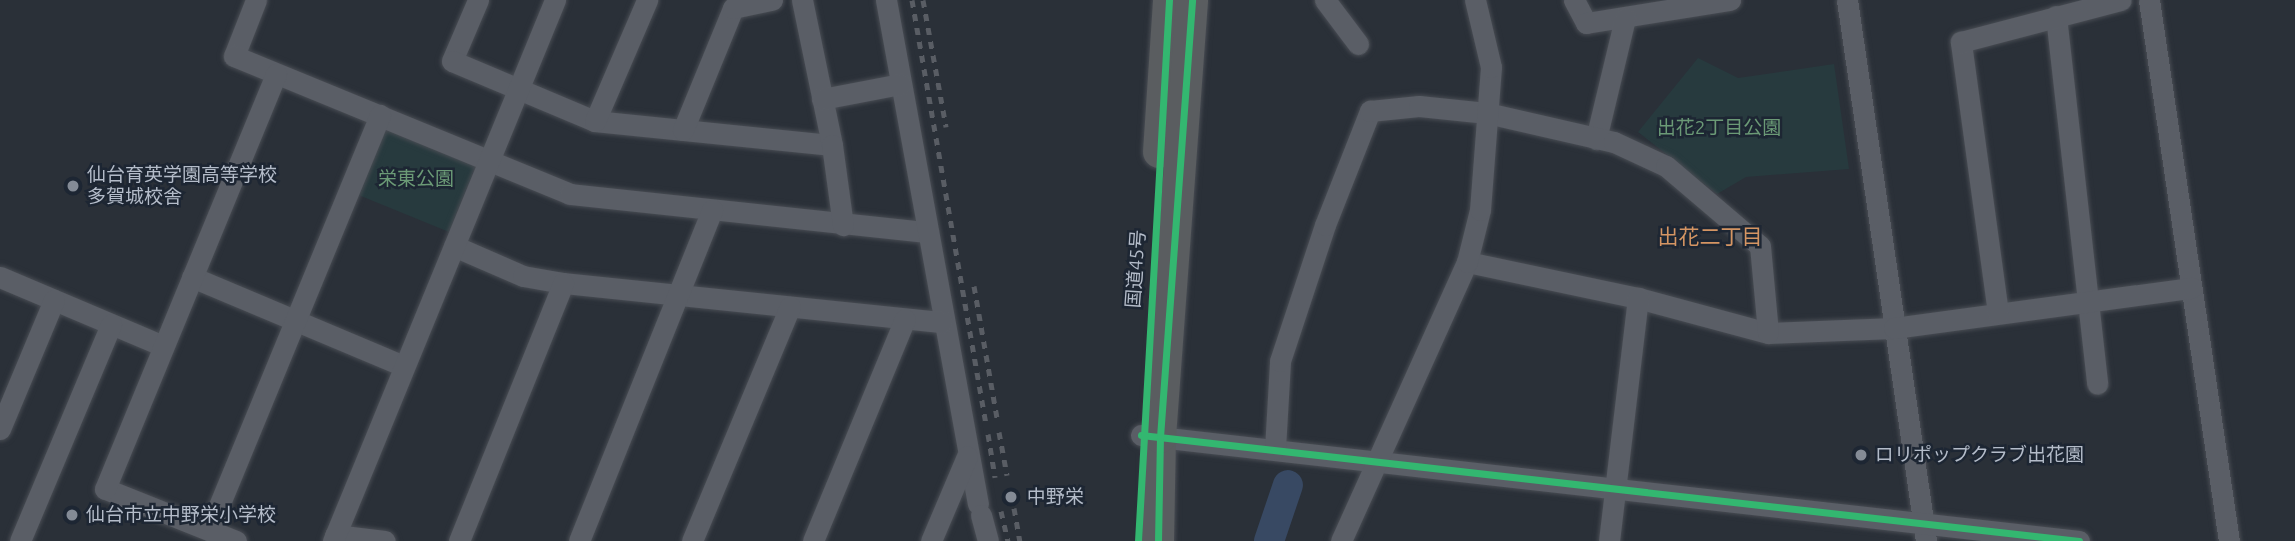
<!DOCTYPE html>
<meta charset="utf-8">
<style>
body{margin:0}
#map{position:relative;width:2295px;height:541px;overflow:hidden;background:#2a3038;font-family:Ubuntu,"Noto Sans JP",sans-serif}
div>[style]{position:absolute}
.green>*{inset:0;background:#273a3e}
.river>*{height:30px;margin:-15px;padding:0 15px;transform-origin:15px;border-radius:15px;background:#384963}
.roads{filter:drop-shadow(0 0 2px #484c53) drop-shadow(0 0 2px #484c53)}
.minor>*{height:21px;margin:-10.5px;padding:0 10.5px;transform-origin:10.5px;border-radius:10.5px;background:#5a5e66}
.highway>*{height:32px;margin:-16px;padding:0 16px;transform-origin:16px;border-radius:16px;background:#5a5d60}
.rail>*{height:5px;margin-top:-2.5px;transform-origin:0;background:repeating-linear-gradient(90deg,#595d64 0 7px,transparent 0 14px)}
.cycleway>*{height:7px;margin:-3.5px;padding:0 3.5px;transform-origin:3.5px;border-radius:3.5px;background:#33b770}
.dots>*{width:19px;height:19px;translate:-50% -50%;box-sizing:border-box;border:4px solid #1d2633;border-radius:50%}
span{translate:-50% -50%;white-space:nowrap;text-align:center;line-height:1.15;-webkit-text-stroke:5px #1d2633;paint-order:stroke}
.park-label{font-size:19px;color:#6b9a76}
.poi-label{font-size:19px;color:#b4bcc9}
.left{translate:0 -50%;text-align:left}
.street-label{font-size:19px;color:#b4bcc9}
.neighbourhood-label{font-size:21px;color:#d59563}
</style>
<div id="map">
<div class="green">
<div style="clip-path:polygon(1698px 58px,1738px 78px,1834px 64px,1849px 169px,1746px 177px,1717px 194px,1638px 132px)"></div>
<div style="clip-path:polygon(389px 127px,477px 163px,449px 232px,356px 194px,382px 130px)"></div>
</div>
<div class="river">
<div style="left:1269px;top:541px;width:59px;rotate:-71.3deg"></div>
</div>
<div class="roads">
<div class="minor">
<div style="left:256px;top:0;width:60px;rotate:111.4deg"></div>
<div style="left:234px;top:56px;width:363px;rotate:22.3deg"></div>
<div style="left:570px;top:194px;width:360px;rotate:6.1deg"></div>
<div style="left:478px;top:0;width:66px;rotate:113.1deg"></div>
<div style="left:452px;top:61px;width:155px;rotate:22.8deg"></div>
<div style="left:595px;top:121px;width:238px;rotate:5.8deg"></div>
<div style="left:802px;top:0;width:148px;rotate:78.3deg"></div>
<div style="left:832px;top:145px;width:81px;rotate:82.2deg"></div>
<div style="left:886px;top:0;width:512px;rotate:79.66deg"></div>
<div style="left:1325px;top:0;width:55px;rotate:53.1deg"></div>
<div style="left:1574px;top:0;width:26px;rotate:62deg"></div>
<div style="left:1586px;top:23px;width:146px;rotate:-9.1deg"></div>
<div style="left:1847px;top:0;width:547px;rotate:81.69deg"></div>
<div style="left:2149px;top:0;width:547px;rotate:81.59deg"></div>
<div style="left:2056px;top:16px;width:370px;rotate:83.6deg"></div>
<div style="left:822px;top:99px;width:80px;rotate:-10.8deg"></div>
<div style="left:595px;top:121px;width:132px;rotate:-66.7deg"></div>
<div style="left:683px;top:130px;width:132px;rotate:-67.7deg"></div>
<div style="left:733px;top:8px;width:40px;rotate:-12deg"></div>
<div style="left:1596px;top:139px;width:124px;rotate:-76.5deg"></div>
<div style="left:454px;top:246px;width:75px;rotate:23.5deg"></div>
<div style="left:523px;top:276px;width:41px;rotate:9.9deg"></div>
<div style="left:563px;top:283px;width:381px;rotate:5.9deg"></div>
<div style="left:1467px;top:262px;width:175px;rotate:11.9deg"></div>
<div style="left:1638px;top:298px;width:135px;rotate:15.1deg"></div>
<div style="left:1768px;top:333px;width:126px;rotate:-2.3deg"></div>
<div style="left:1894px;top:328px;width:300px;rotate:-7.7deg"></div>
<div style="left:0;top:277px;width:177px;rotate:22.9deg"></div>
<div style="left:192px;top:277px;width:230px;rotate:22.8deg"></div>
<div style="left:1998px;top:313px;width:274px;rotate:-97.8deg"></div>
<div style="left:1961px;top:42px;width:165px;rotate:-14.7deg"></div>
<div style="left:0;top:429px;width:140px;rotate:-67.3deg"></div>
<div style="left:1141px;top:435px;width:944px;rotate:6.45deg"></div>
<div style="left:1275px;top:449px;width:88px;rotate:-86.7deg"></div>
<div style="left:1280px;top:361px;width:143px;rotate:-71.7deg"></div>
<div style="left:1325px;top:225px;width:123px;rotate:-68.5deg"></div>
<div style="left:1370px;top:111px;width:49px;rotate:-5.8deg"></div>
<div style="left:1419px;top:106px;width:68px;rotate:5.9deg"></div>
<div style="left:1487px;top:113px;width:130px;rotate:12.9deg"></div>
<div style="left:1614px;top:142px;width:57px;rotate:24.8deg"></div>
<div style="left:1666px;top:166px;width:123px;rotate:40.4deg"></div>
<div style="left:1760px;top:246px;width:87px;rotate:84.7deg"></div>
<div style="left:981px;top:515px;width:27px;rotate:75deg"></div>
<div style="left:209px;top:530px;width:449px;rotate:-67.6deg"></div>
<div style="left:335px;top:535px;width:50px;rotate:6.8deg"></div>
<div style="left:20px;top:541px;width:235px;rotate:-67.2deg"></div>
<div style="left:236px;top:541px;width:141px;rotate:-158.3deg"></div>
<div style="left:105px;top:489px;width:449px;rotate:-67.6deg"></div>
<div style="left:333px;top:541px;width:585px;rotate:-67.69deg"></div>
<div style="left:459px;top:541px;width:278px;rotate:-68deg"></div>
<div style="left:579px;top:541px;width:357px;rotate:-68.1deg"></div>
<div style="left:692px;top:541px;width:254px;rotate:-67.3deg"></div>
<div style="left:813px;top:541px;width:240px;rotate:-67.5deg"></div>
<div style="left:931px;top:541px;width:92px;rotate:-67deg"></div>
<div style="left:1341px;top:541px;width:306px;rotate:-65.7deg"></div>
<div style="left:1467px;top:262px;width:54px;rotate:-76deg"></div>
<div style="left:1480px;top:210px;width:143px;rotate:-85.6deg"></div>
<div style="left:1491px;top:67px;width:69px;rotate:-103.4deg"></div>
<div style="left:1609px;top:541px;width:245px;rotate:-83.2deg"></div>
</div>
<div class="highway">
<div style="left:1159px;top:152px;width:152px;rotate:-86.2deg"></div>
<div style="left:1158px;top:541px;width:104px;rotate:-88.9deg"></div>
<div style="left:1160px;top:437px;width:438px;rotate:-85.8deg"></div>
</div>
</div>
<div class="rail">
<div style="left:912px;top:0;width:431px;rotate:80.1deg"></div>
<div style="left:923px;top:0;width:129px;rotate:79.7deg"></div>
<div style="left:974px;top:286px;width:139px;rotate:80.1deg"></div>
<div style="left:999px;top:432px;width:44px;rotate:79.5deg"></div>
<div style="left:988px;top:434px;width:44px;rotate:80.8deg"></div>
<div style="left:1014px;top:508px;width:34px;rotate:80deg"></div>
<div style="left:1001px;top:511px;width:31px;rotate:77deg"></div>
</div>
<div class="cycleway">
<div style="left:1141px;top:435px;width:944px;rotate:6.45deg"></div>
<div style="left:1138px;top:541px;width:542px;rotate:-86.72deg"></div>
<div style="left:1158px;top:541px;width:104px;rotate:-88.9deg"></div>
<div style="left:1160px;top:437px;width:438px;rotate:-85.8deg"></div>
</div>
<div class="dots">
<div style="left:73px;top:186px;background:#848b96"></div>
<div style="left:1861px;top:455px;background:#848b96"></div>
<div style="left:1011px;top:497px;background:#848b96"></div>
<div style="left:72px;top:515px;background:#848b96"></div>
</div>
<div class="park-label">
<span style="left:1719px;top:128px">出花2丁目公園</span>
<span style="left:416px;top:179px">栄東公園</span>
</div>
<div class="poi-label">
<span class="left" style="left:87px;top:186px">仙台育英学園高等学校<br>多賀城校舎</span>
<span class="left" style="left:1875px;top:455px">ロリポップクラブ出花園</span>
<span class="left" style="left:1027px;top:497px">中野栄</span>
<span class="left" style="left:86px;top:515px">仙台市立中野栄小学校</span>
</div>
<div class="street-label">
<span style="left:1136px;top:269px;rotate:-86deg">国道45号</span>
</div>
<div class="neighbourhood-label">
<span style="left:1710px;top:236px">出花二丁目</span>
</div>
</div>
